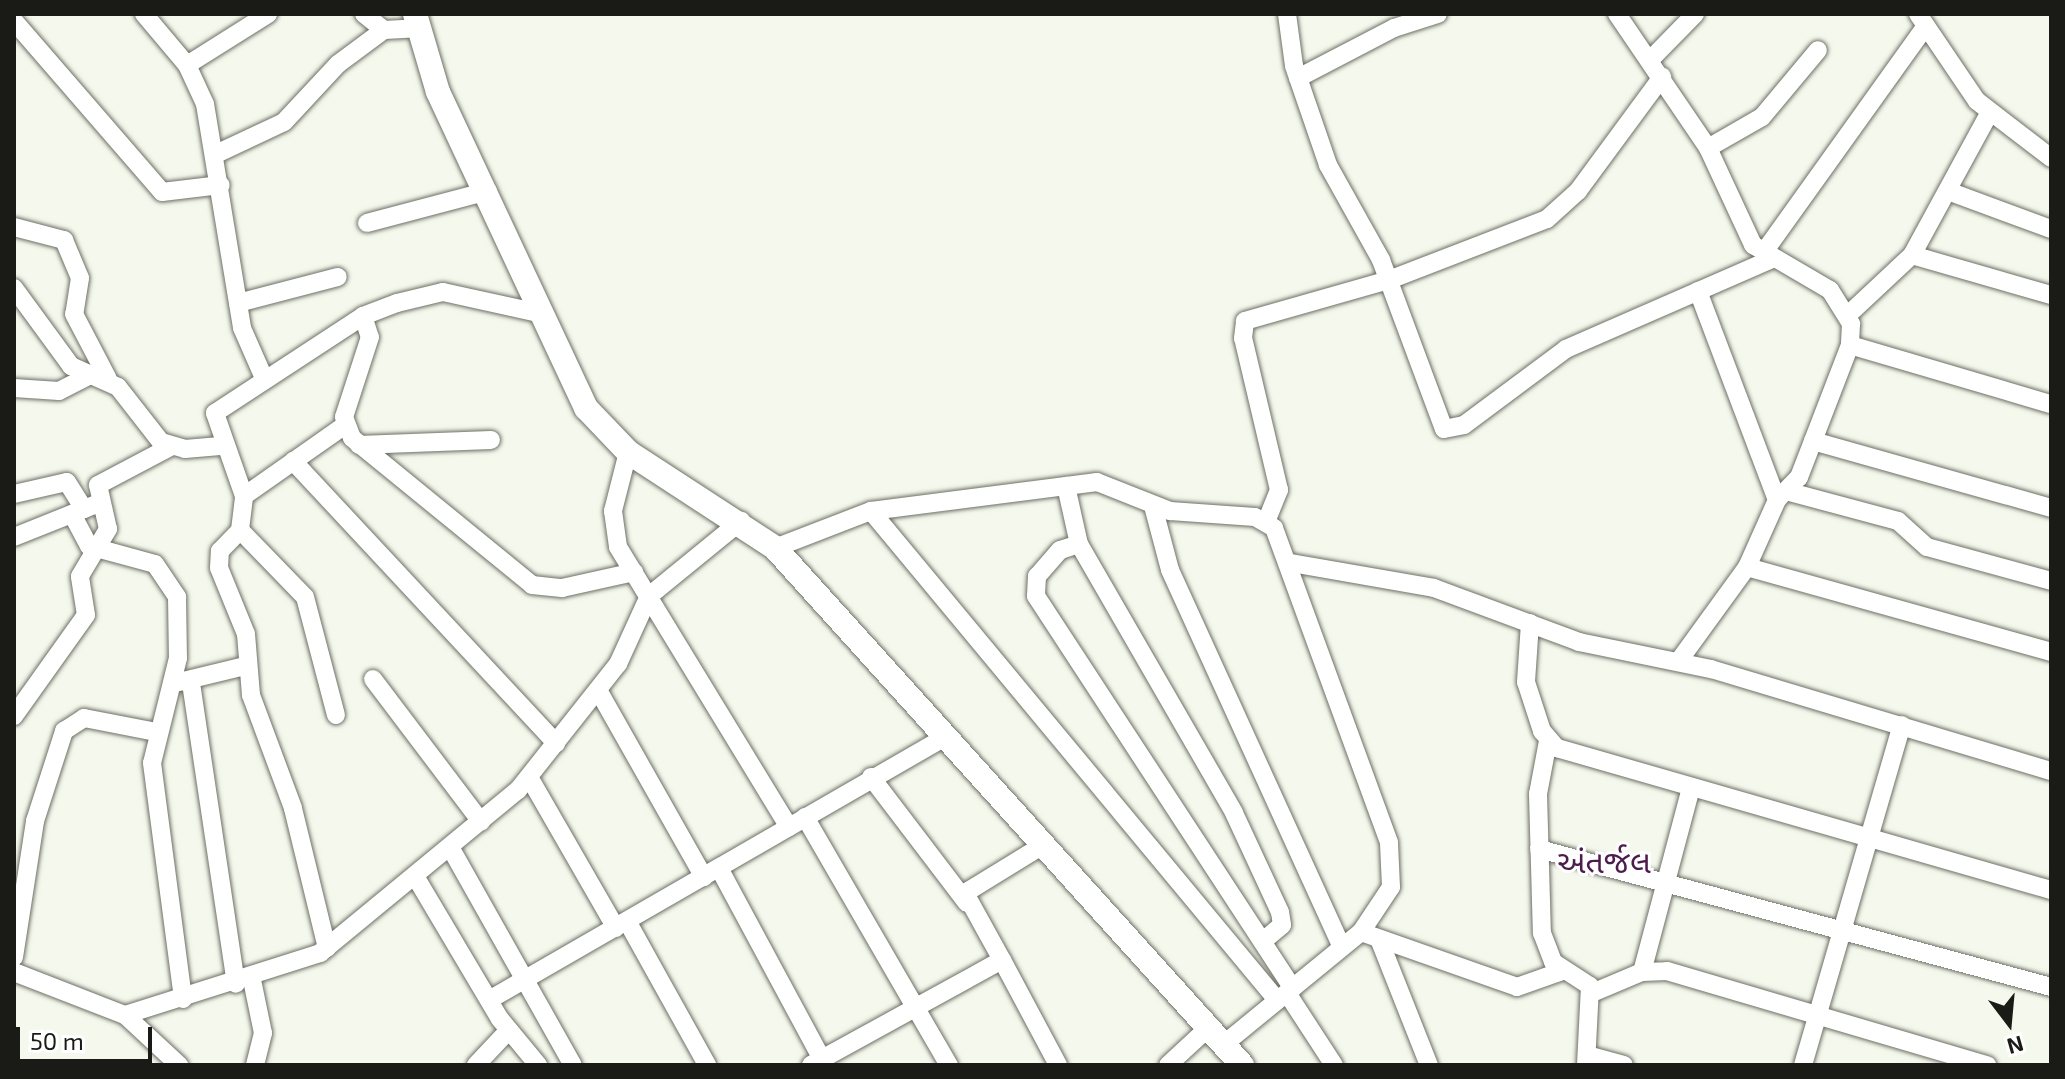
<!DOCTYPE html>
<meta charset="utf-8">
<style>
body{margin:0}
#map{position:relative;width:2065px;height:1079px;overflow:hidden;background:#f5f8ec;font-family:"Exo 2","Noto Sans Gujarati",sans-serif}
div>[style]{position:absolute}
.roads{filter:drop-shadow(0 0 2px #6c6f64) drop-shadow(0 0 2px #6c6f64)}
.minor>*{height:18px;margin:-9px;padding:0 9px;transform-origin:9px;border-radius:9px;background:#fff}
.tertiary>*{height:24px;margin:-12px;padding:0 12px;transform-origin:12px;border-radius:12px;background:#fff}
span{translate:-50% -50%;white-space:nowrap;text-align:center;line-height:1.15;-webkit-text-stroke:6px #fff;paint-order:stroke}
.quarter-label{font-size:32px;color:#4c1c4d}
.frame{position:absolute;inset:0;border:16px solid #1a1b17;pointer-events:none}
.north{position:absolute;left:1969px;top:983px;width:80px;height:80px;-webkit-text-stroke:6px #fff;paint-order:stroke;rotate:164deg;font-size:22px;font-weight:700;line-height:32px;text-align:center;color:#1a1b17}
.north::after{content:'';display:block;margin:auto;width:28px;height:36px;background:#1a1b17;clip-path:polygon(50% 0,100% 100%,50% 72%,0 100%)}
.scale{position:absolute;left:16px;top:1027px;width:136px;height:36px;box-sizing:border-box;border:4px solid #1a1b17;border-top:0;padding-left:10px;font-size:24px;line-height:28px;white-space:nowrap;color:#1a1b17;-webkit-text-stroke:6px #fff;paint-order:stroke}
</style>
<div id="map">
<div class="roads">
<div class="minor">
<div style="left:144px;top:14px;width:67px;rotate:49.9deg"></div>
<div style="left:187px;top:65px;width:43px;rotate:65.2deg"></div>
<div style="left:205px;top:104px;width:227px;rotate:80.6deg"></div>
<div style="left:242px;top:328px;width:55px;rotate:66.3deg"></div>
<div style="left:364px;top:14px;width:26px;rotate:39deg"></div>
<div style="left:384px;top:30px;width:33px;rotate:-3deg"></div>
<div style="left:1287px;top:14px;width:52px;rotate:82.3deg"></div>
<div style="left:1294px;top:66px;width:105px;rotate:71deg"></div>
<div style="left:1328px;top:165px;width:109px;rotate:60.8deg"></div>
<div style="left:1381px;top:260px;width:180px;rotate:69.6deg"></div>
<div style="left:1444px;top:429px;width:20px;rotate:-11deg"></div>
<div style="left:1464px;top:425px;width:127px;rotate:-36.7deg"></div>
<div style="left:1566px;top:349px;width:227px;rotate:-23.6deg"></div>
<div style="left:1617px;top:14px;width:162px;rotate:55.8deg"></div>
<div style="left:1708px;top:148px;width:107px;rotate:65.1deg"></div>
<div style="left:1753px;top:245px;width:89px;rotate:30.3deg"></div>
<div style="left:1830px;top:290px;width:40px;rotate:58deg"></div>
<div style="left:1851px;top:324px;width:21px;rotate:93deg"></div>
<div style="left:1850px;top:345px;width:142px;rotate:111.1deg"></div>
<div style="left:1799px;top:477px;width:32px;rotate:134deg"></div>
<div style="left:1777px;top:500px;width:73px;rotate:114.1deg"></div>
<div style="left:1747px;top:567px;width:117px;rotate:126deg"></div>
<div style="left:1918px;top:14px;width:105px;rotate:55.9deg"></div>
<div style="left:1977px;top:101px;width:93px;rotate:37.6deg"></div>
<div style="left:14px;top:21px;width:226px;rotate:49.1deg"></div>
<div style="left:162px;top:192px;width:59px;rotate:-6.8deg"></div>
<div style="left:1651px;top:59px;width:63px;rotate:-45.6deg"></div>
<div style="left:187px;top:65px;width:96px;rotate:-32.2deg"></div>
<div style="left:1298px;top:78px;width:108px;rotate:-27.5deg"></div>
<div style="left:1394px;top:28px;width:46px;rotate:-17.7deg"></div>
<div style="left:1708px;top:148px;width:62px;rotate:-29.9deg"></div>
<div style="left:1762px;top:117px;width:87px;rotate:-50.1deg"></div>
<div style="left:216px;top:154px;width:75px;rotate:-25.2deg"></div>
<div style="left:284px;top:122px;width:79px;rotate:-47deg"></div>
<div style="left:338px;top:64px;width:57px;rotate:-36.5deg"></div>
<div style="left:1948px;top:191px;width:110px;rotate:20.3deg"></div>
<div style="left:367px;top:223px;width:125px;rotate:-14.8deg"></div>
<div style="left:14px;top:227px;width:52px;rotate:14.6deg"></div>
<div style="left:64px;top:240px;width:41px;rotate:67.2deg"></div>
<div style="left:80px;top:278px;width:36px;rotate:99deg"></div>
<div style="left:74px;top:314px;width:73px;rotate:62.4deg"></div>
<div style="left:1764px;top:252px;width:278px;rotate:-54.4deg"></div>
<div style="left:1912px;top:255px;width:145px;rotate:16.1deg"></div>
<div style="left:14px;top:288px;width:97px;rotate:53.8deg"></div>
<div style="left:71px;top:366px;width:51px;rotate:24.1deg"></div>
<div style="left:118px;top:387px;width:70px;rotate:52deg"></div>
<div style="left:161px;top:442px;width:25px;rotate:16deg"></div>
<div style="left:185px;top:449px;width:38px;rotate:-5deg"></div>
<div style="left:1698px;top:291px;width:223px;rotate:69.3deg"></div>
<div style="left:238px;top:303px;width:103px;rotate:-14.6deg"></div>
<div style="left:1849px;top:314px;width:86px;rotate:-43.1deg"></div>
<div style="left:1912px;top:255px;width:163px;rotate:-61.4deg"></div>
<div style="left:363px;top:316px;width:22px;rotate:72deg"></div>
<div style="left:370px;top:337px;width:84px;rotate:108deg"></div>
<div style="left:344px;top:417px;width:22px;rotate:69deg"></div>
<div style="left:352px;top:438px;width:232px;rotate:39.2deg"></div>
<div style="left:532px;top:585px;width:30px;rotate:6deg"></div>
<div style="left:562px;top:588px;width:74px;rotate:-12.5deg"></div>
<div style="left:1850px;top:345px;width:209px;rotate:16.4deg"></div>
<div style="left:14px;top:388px;width:45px;rotate:3.8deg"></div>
<div style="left:59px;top:391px;width:34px;rotate:-27deg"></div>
<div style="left:1813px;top:441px;width:247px;rotate:15.7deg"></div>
<div style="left:359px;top:445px;width:132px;rotate:-2.2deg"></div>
<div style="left:628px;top:452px;width:61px;rotate:104.3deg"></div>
<div style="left:613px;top:511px;width:36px;rotate:82deg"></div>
<div style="left:618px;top:547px;width:328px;rotate:58.6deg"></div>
<div style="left:293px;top:461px;width:386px;rotate:47deg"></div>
<div style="left:1066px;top:486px;width:59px;rotate:77.4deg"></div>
<div style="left:1079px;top:544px;width:310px;rotate:60deg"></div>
<div style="left:1234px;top:813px;width:109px;rotate:65.1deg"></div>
<div style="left:1280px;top:912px;width:13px;rotate:81deg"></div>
<div style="left:1282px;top:925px;width:23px;rotate:140deg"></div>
<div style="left:1786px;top:491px;width:116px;rotate:15deg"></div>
<div style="left:1898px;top:521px;width:39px;rotate:42deg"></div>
<div style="left:1927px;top:547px;width:129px;rotate:15.3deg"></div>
<div style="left:14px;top:494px;width:54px;rotate:-12.8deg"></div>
<div style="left:67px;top:482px;width:32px;rotate:58deg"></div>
<div style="left:244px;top:496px;width:123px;rotate:-35.1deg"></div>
<div style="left:1153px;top:506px;width:66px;rotate:75.1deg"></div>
<div style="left:1170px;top:570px;width:414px;rotate:65.5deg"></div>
<div style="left:871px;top:511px;width:636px;rotate:50.3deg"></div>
<div style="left:72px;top:514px;width:36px;rotate:62deg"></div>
<div style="left:89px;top:546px;width:68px;rotate:15.3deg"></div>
<div style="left:155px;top:564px;width:40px;rotate:56deg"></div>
<div style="left:177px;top:597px;width:61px;rotate:89.1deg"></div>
<div style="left:178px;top:658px;width:108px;rotate:103.9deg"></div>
<div style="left:152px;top:763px;width:238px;rotate:82.5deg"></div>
<div style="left:1266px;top:522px;width:35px;rotate:-68deg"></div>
<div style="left:1279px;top:490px;width:156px;rotate:-103.3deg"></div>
<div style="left:1243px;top:338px;width:17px;rotate:-83deg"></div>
<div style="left:1245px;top:321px;width:150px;rotate:-15.9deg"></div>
<div style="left:1389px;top:280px;width:169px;rotate:-21.1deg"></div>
<div style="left:1547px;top:219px;width:42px;rotate:-42.1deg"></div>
<div style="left:1578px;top:191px;width:142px;rotate:-53.6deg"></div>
<div style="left:240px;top:530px;width:93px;rotate:45.9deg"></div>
<div style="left:305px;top:597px;width:122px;rotate:75.3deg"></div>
<div style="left:14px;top:537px;width:92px;rotate:-21.8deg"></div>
<div style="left:1079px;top:544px;width:20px;rotate:162deg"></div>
<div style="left:1060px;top:550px;width:35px;rotate:131deg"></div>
<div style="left:1037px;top:576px;width:20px;rotate:93deg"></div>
<div style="left:1036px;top:596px;width:469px;rotate:56.8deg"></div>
<div style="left:775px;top:548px;width:103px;rotate:-21.1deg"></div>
<div style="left:871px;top:511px;width:228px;rotate:-7.3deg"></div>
<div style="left:1097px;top:482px;width:79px;rotate:21.7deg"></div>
<div style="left:1170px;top:511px;width:85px;rotate:4deg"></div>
<div style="left:1255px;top:517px;width:22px;rotate:30deg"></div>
<div style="left:1274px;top:528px;width:335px;rotate:69.9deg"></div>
<div style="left:1389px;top:843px;width:44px;rotate:87.4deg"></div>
<div style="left:1391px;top:887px;width:54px;rotate:123.7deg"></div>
<div style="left:1361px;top:932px;width:178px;rotate:140.7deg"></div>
<div style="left:1291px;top:563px;width:145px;rotate:9.9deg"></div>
<div style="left:1434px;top:588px;width:155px;rotate:20.4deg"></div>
<div style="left:1579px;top:642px;width:135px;rotate:11.6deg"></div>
<div style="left:1711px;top:669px;width:355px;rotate:16.7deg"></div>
<div style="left:1747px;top:567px;width:316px;rotate:15.6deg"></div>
<div style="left:1530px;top:623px;width:59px;rotate:93.9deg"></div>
<div style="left:1526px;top:682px;width:52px;rotate:71.9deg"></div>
<div style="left:1542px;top:731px;width:23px;rotate:49deg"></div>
<div style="left:1557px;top:748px;width:514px;rotate:16.04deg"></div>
<div style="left:373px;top:679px;width:179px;rotate:52.9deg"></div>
<div style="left:179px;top:682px;width:68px;rotate:-13.6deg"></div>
<div style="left:191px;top:683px;width:304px;rotate:81.5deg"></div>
<div style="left:598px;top:690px;width:215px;rotate:60.5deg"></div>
<div style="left:14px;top:716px;width:124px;rotate:-54.5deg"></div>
<div style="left:86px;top:615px;width:39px;rotate:-99deg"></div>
<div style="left:80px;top:576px;width:55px;rotate:-59.2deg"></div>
<div style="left:108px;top:529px;width:45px;rotate:-102.8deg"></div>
<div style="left:98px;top:485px;width:81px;rotate:-27.8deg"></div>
<div style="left:1548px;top:741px;width:54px;rotate:100.7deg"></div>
<div style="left:1538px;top:794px;width:139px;rotate:88.4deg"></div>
<div style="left:1542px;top:933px;width:31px;rotate:69deg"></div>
<div style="left:1553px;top:962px;width:44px;rotate:33deg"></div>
<div style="left:1590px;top:986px;width:79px;rotate:92.9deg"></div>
<div style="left:529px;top:777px;width:174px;rotate:60.1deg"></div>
<div style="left:871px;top:777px;width:158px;rotate:52.7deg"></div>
<div style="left:805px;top:817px;width:287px;rotate:59.9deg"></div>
<div style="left:450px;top:847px;width:250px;rotate:60.6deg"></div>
<div style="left:1539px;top:849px;width:530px;rotate:15.08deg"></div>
<div style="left:719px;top:868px;width:217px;rotate:61.7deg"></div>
<div style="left:415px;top:876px;width:166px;rotate:59.3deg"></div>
<div style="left:500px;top:1019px;width:60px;rotate:50.4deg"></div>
<div style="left:627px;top:921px;width:165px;rotate:60.9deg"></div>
<div style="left:1361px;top:932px;width:165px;rotate:19.4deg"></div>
<div style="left:1517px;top:987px;width:48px;rotate:-19.6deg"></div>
<div style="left:1379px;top:939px;width:136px;rotate:68.4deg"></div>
<div style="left:327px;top:948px;width:144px;rotate:-103.7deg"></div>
<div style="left:293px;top:808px;width:121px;rotate:-110.4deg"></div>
<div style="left:251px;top:695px;width:61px;rotate:-94.7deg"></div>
<div style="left:246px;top:634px;width:71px;rotate:-112.2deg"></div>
<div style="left:219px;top:568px;width:17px;rotate:-87deg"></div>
<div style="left:220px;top:551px;width:29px;rotate:-46deg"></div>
<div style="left:240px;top:530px;width:34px;rotate:-83deg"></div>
<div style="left:244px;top:496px;width:88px;rotate:-109.3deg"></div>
<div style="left:215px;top:413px;width:177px;rotate:-33.2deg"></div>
<div style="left:363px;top:316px;width:36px;rotate:-21deg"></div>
<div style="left:397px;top:303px;width:47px;rotate:-13.4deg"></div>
<div style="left:443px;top:292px;width:102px;rotate:12.4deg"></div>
<div style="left:14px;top:957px;width:138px;rotate:-81.2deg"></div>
<div style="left:35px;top:821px;width:95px;rotate:-72.1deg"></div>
<div style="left:64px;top:731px;width:24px;rotate:-33deg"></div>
<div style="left:84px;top:718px;width:73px;rotate:11deg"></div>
<div style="left:1002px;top:960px;width:77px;rotate:-118.9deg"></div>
<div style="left:965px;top:893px;width:92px;rotate:-31.6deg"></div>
<div style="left:14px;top:972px;width:119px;rotate:21.2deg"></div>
<div style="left:125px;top:1015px;width:74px;rotate:42.8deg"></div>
<div style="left:1642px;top:972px;width:190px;rotate:-75.1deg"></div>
<div style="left:252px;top:980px;width:54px;rotate:78.3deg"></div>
<div style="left:263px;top:1033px;width:33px;rotate:104deg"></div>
<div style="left:1287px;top:993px;width:86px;rotate:56.9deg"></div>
<div style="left:1592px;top:993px;width:54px;rotate:-22.8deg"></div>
<div style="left:1642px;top:972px;width:25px;rotate:-2deg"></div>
<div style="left:1667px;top:971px;width:334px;rotate:16.4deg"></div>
<div style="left:489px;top:1000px;width:526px;rotate:-29.97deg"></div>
<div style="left:125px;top:1015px;width:205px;rotate:-17.6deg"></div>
<div style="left:320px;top:953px;width:256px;rotate:-39.5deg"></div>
<div style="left:518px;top:790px;width:161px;rotate:-51.6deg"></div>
<div style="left:618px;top:664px;width:75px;rotate:-65.5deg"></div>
<div style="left:649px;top:596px;width:119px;rotate:-39.2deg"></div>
<div style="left:1587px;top:1055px;width:38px;rotate:15deg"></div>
<div style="left:476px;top:1065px;width:47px;rotate:-46.7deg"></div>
<div style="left:811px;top:1065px;width:218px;rotate:-28.8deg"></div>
<div style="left:1002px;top:960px;width:119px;rotate:61.9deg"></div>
<div style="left:1168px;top:1065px;width:54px;rotate:-42.8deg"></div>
<div style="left:1803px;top:1065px;width:354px;rotate:-73.8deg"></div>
</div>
<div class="tertiary">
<div style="left:415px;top:14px;width:81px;rotate:73.6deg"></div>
<div style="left:438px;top:92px;width:349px;rotate:64.9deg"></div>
<div style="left:586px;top:408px;width:61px;rotate:46.3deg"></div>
<div style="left:628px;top:452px;width:176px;rotate:33.1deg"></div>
<div style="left:775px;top:548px;width:697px;rotate:47.91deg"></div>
</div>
</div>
<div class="quarter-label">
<span style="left:1604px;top:860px">અંતર્જલ</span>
</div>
<div class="frame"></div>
<div class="north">N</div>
<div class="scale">50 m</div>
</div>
